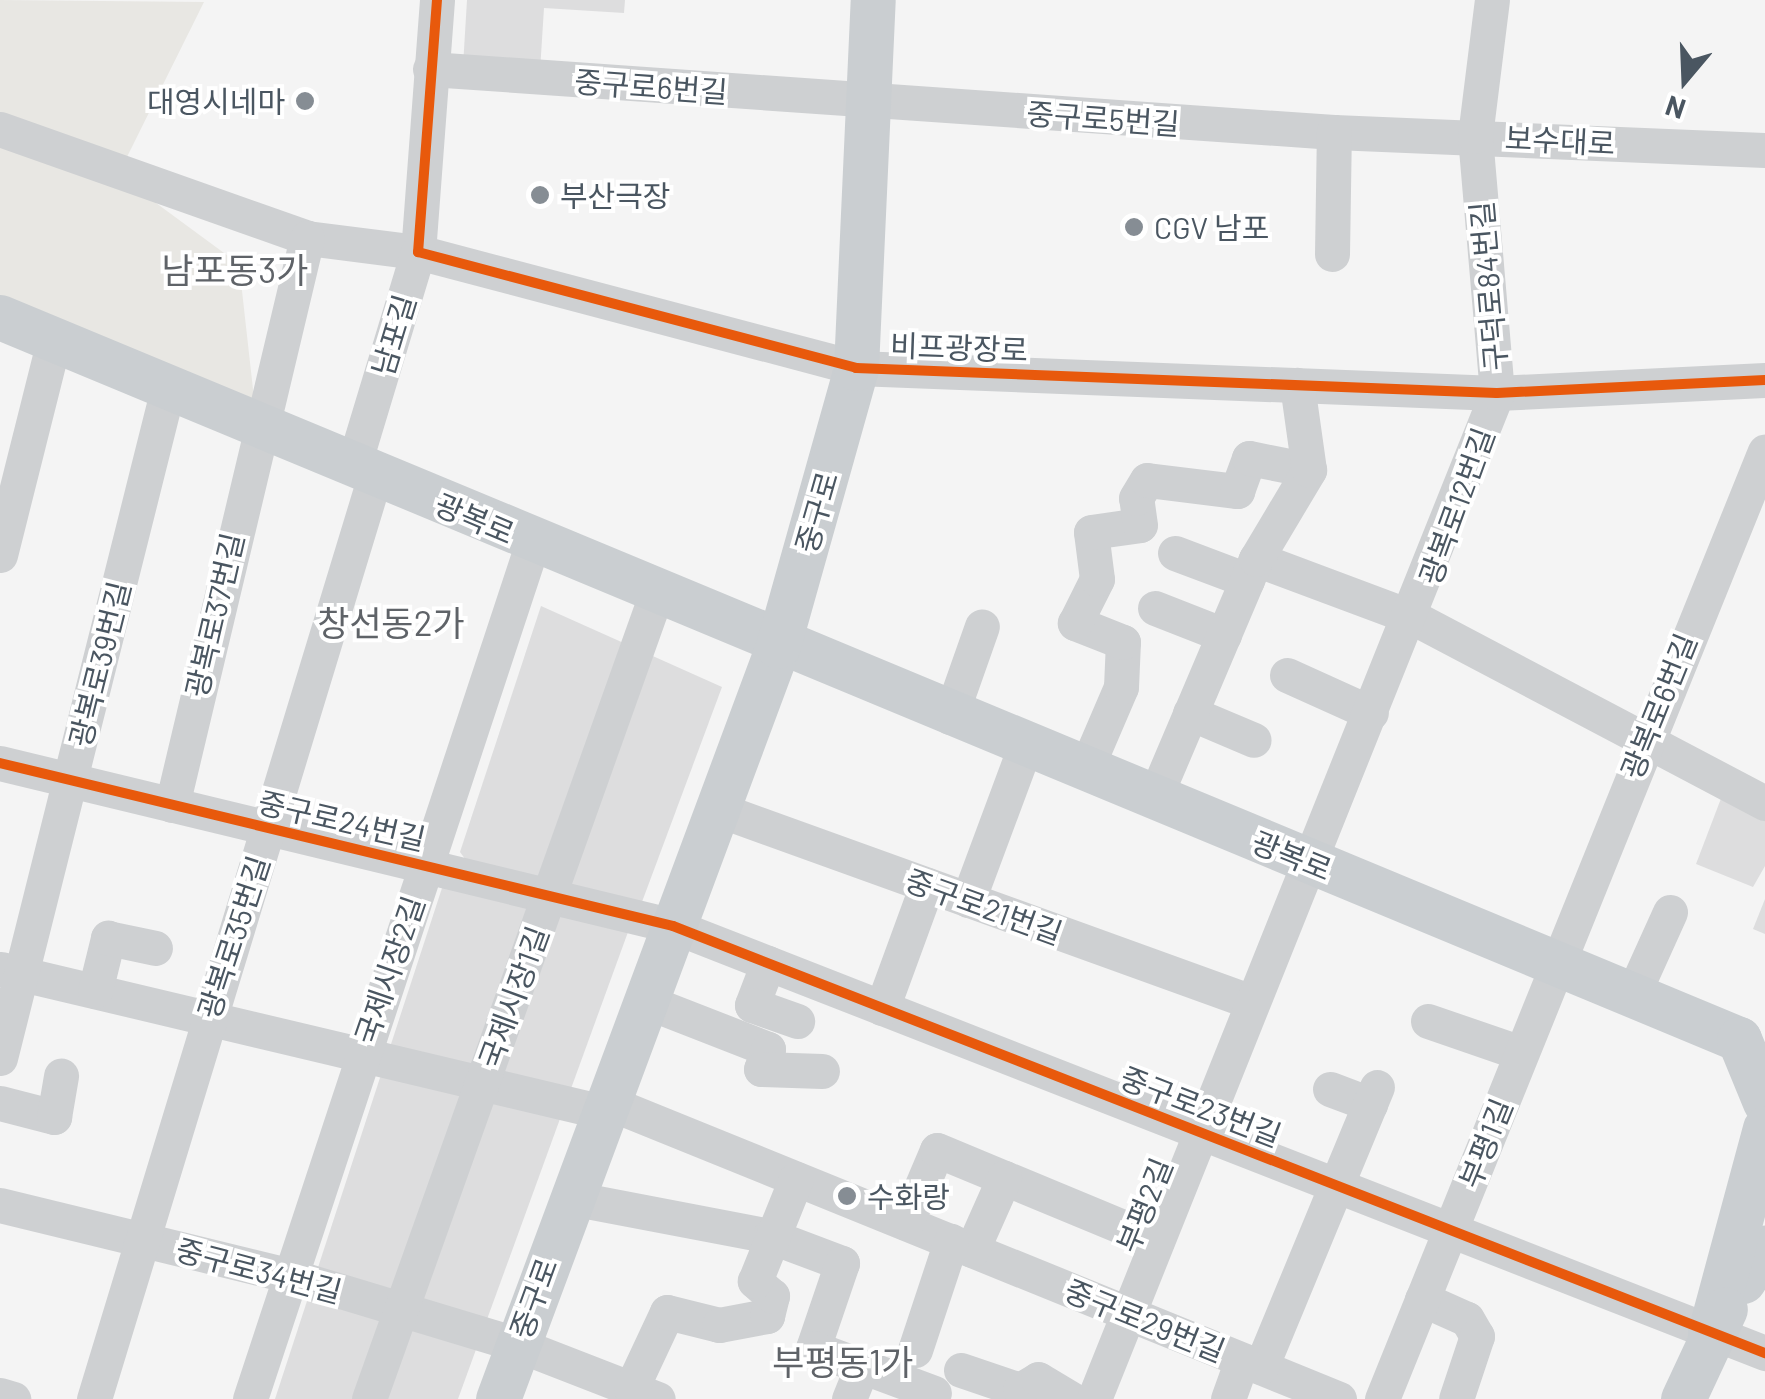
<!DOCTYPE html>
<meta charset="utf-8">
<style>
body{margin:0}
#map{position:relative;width:1765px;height:1399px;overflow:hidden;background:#f4f4f4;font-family:Barlow,"Noto Sans KR",sans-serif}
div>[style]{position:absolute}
.commercial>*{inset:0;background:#e8e7e3}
.building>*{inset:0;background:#ddddde}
.minor>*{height:35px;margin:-17.5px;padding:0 17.5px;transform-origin:17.5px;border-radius:17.5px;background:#ced0d2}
.major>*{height:45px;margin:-22.5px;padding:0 22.5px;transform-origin:22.5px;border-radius:22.5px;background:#caced1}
.cycleway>*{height:10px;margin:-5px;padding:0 5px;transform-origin:5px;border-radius:5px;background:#e8590c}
.dots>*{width:28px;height:28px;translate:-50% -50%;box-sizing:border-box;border:5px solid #fff;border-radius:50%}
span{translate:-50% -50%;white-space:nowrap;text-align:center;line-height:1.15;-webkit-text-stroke:8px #fff;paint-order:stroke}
.street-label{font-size:30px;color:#4a5661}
.poi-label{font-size:30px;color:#4a5661}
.right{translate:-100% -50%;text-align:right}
.left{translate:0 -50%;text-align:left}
.quarter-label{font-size:35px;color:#5f6368}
.north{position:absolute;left:1635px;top:30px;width:100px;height:100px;-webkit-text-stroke:8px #fff;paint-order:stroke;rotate:199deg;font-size:28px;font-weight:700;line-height:40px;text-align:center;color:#4a5661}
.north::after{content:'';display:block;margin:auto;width:35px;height:45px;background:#4a5661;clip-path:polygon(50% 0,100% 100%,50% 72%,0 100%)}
</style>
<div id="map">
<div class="commercial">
<div style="clip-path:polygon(0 0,204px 2px,118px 175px,239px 264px,257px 425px,0 316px)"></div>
</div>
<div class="building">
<div style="clip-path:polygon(467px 0,625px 0,624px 13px,544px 8px,540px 71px,463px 66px)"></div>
<div style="clip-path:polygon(541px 606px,722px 687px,639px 910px,468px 863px,460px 852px)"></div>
<div style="clip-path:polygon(1725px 788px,1765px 804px,1765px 866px,1753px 887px,1696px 864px)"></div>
<div style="clip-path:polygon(443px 885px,628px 932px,458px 1399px,275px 1399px)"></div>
<div style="clip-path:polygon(1765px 899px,1765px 934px,1753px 929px)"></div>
</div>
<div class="minor">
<div style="left:437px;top:0;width:253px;rotate:94.3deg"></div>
<div style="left:418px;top:252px;width:453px;rotate:14.8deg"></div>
<div style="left:856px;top:368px;width:641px;rotate:2.23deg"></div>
<div style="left:1497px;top:393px;width:268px;rotate:-2.8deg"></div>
<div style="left:430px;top:69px;width:906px;rotate:3.99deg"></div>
<div style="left:1334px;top:132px;width:431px;rotate:2.4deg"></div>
<div style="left:0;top:129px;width:326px;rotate:19.5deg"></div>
<div style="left:307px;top:238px;width:112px;rotate:7.2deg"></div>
<div style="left:418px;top:252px;width:225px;rotate:106.8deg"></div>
<div style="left:1332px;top:254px;width:122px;rotate:-89.1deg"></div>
<div style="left:1175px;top:553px;width:77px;rotate:20.6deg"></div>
<div style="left:0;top:555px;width:222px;rotate:-75.9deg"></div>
<div style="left:1256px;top:559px;width:169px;rotate:20.5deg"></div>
<div style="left:1414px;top:618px;width:397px;rotate:27.8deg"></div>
<div style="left:1155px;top:608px;width:74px;rotate:21.4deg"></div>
<div style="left:1287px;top:675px;width:92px;rotate:24.3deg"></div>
<div style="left:1190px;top:713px;width:69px;rotate:22.9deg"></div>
<div style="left:950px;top:717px;width:96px;rotate:-70.6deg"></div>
<div style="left:0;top:763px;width:692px;rotate:13.61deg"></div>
<div style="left:673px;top:926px;width:1173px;rotate:21.36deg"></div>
<div style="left:1085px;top:771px;width:91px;rotate:-66.8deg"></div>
<div style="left:1121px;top:687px;width:45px;rotate:-87.5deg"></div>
<div style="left:1123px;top:642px;width:52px;rotate:-158.4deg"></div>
<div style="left:1075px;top:623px;width:49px;rotate:-63.4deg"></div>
<div style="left:1097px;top:579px;width:47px;rotate:-97.3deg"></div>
<div style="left:1091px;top:532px;width:49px;rotate:-8.1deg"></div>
<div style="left:1140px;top:525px;width:27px;rotate:-98deg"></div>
<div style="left:1136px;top:498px;width:21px;rotate:-59deg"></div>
<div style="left:1147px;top:480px;width:91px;rotate:7deg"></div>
<div style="left:1237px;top:491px;width:35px;rotate:-70deg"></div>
<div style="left:1249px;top:458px;width:61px;rotate:11.3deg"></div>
<div style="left:1154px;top:799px;width:261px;rotate:-67deg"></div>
<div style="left:1256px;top:559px;width:104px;rotate:-59.2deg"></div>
<div style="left:1309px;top:470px;width:86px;rotate:-98deg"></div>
<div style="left:172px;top:805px;width:583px;rotate:-76.61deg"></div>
<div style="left:717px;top:809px;width:569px;rotate:19.84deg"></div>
<div style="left:968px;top:900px;width:163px;rotate:-69.6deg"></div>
<div style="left:768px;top:963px;width:45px;rotate:110.9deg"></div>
<div style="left:752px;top:1005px;width:48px;rotate:19.6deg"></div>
<div style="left:1px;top:969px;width:619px;rotate:13.36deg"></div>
<div style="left:95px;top:991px;width:55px;rotate:-76.2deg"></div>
<div style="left:108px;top:938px;width:48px;rotate:12deg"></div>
<div style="left:1633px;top:994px;width:90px;rotate:-65.7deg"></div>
<div style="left:645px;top:1001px;width:132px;rotate:21.3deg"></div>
<div style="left:768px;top:1049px;width:21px;rotate:109deg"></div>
<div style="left:761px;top:1069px;width:61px;rotate:1.9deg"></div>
<div style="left:882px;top:1008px;width:131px;rotate:-69.9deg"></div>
<div style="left:1428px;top:1021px;width:98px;rotate:19deg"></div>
<div style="left:0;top:1058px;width:691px;rotate:-75.92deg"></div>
<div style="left:1330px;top:1089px;width:43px;rotate:20.6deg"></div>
<div style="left:607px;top:1102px;width:790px;rotate:22.08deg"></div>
<div style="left:0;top:1103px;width:56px;rotate:14.5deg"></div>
<div style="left:54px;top:1117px;width:42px;rotate:-80.3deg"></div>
<div style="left:571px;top:1198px;width:203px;rotate:10.8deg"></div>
<div style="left:770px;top:1236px;width:77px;rotate:20.6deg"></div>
<div style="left:842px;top:1263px;width:90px;rotate:108.8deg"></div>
<div style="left:813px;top:1348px;width:129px;rotate:20.4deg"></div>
<div style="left:0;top:1205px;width:300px;rotate:13.7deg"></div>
<div style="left:291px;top:1276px;width:235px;rotate:16.8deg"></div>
<div style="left:516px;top:1344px;width:152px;rotate:21.2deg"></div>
<div style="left:906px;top:1223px;width:79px;rotate:-67deg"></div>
<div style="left:937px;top:1150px;width:238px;rotate:22.5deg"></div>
<div style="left:972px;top:1250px;width:79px;rotate:-66deg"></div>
<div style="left:1422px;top:1299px;width:49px;rotate:24deg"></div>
<div style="left:1467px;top:1319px;width:20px;rotate:60deg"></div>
<div style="left:1477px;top:1336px;width:66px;rotate:108.4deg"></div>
<div style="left:915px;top:1350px;width:115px;rotate:-71.7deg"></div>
<div style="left:1261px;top:1367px;width:303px;rotate:-67.5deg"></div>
<div style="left:961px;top:1370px;width:62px;rotate:18.7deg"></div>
<div style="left:1020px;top:1390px;width:21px;rotate:-31deg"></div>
<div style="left:1038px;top:1379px;width:39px;rotate:31deg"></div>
<div style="left:631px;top:1389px;width:85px;rotate:-64.9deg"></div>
<div style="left:667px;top:1312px;width:54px;rotate:14deg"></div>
<div style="left:719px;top:1325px;width:49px;rotate:-10.6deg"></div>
<div style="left:767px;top:1316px;width:21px;rotate:-76deg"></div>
<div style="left:772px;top:1296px;width:23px;rotate:-139deg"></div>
<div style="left:755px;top:1281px;width:110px;rotate:-68.1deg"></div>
<div style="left:0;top:1395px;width:14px;rotate:17deg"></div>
<div style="left:94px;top:1399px;width:965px;rotate:-73.07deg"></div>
<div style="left:250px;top:1399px;width:903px;rotate:-71.73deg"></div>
<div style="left:369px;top:1399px;width:854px;rotate:-70.36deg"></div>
<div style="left:849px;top:1399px;width:35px;rotate:-68deg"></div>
<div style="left:1094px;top:1399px;width:1084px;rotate:-68.17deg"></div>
<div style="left:1497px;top:393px;width:258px;rotate:-94.9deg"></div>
<div style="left:1475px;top:136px;width:137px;rotate:-82.9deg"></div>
<div style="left:1228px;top:1399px;width:41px;rotate:-70.3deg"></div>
<div style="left:1382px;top:1399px;width:1022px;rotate:-68deg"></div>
</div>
<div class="major">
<div style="left:0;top:317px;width:1883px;rotate:22.55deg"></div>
<div style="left:1739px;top:1039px;width:68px;rotate:67.6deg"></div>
<div style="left:1743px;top:1281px;width:40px;rotate:-57.1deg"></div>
<div style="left:1710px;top:1332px;width:211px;rotate:-74.9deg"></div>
<div style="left:498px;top:1399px;width:803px;rotate:-69.6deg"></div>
<div style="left:778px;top:646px;width:289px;rotate:-74.3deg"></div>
<div style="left:856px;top:368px;width:368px;rotate:-87.4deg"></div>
<div style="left:1683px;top:1399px;width:99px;rotate:-65deg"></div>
</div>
<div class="cycleway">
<div style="left:437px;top:0;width:253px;rotate:94.3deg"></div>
<div style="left:418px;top:252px;width:453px;rotate:14.8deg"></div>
<div style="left:856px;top:368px;width:641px;rotate:2.23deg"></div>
<div style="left:1497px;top:393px;width:268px;rotate:-2.8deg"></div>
<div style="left:0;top:763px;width:692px;rotate:13.61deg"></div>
<div style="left:673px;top:926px;width:1173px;rotate:21.36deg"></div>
</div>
<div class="dots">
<div style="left:305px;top:101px;background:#868d94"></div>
<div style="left:540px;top:195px;background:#868d94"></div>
<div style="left:1134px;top:227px;background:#868d94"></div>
<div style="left:847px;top:1196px;background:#868d94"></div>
</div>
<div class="street-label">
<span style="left:651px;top:86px;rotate:4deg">중구로6번길</span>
<span style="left:1103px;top:118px;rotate:4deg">중구로5번길</span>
<span style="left:1560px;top:140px;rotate:3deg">보수대로</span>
<span style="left:1488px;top:286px;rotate:-95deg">구덕로84번길</span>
<span style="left:393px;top:335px;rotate:-73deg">남포길</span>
<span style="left:959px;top:347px;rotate:2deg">비프광장로</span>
<span style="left:1456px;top:506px;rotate:-70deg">광복로12번길</span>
<span style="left:816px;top:512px;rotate:-74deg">중구로</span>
<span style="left:475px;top:518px;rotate:23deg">광복로</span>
<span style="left:214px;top:615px;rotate:-77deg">광복로37번길</span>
<span style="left:99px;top:664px;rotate:-76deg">광복로39번길</span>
<span style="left:1658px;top:706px;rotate:-68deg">광복로6번길</span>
<span style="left:342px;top:820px;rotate:13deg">중구로24번길</span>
<span style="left:1292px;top:855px;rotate:22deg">광복로</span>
<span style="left:984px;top:906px;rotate:20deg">중구로21번길</span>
<span style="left:233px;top:937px;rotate:-72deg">광복로35번길</span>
<span style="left:389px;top:970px;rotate:-71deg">국제시장2길</span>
<span style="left:513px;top:997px;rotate:-70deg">국제시장1길</span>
<span style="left:1201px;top:1106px;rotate:21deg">중구로23번길</span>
<span style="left:1485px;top:1143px;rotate:-68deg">부평1길</span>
<span style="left:1144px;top:1205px;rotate:-68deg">부평2길</span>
<span style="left:259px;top:1270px;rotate:15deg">중구로34번길</span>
<span style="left:533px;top:1298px;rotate:-70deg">중구로</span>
<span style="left:1145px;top:1320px;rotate:22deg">중구로29번길</span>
</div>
<div class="poi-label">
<span class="right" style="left:285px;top:101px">대영시네마</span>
<span class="left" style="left:560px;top:195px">부산극장</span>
<span class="left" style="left:1154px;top:227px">CGV 남포</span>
<span class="left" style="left:867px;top:1196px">수화랑</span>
</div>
<div class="quarter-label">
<span style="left:235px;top:269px">남포동3가</span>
<span style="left:391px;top:622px">창선동2가</span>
<span style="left:843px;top:1361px">부평동1가</span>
</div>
<div class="north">N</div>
</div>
